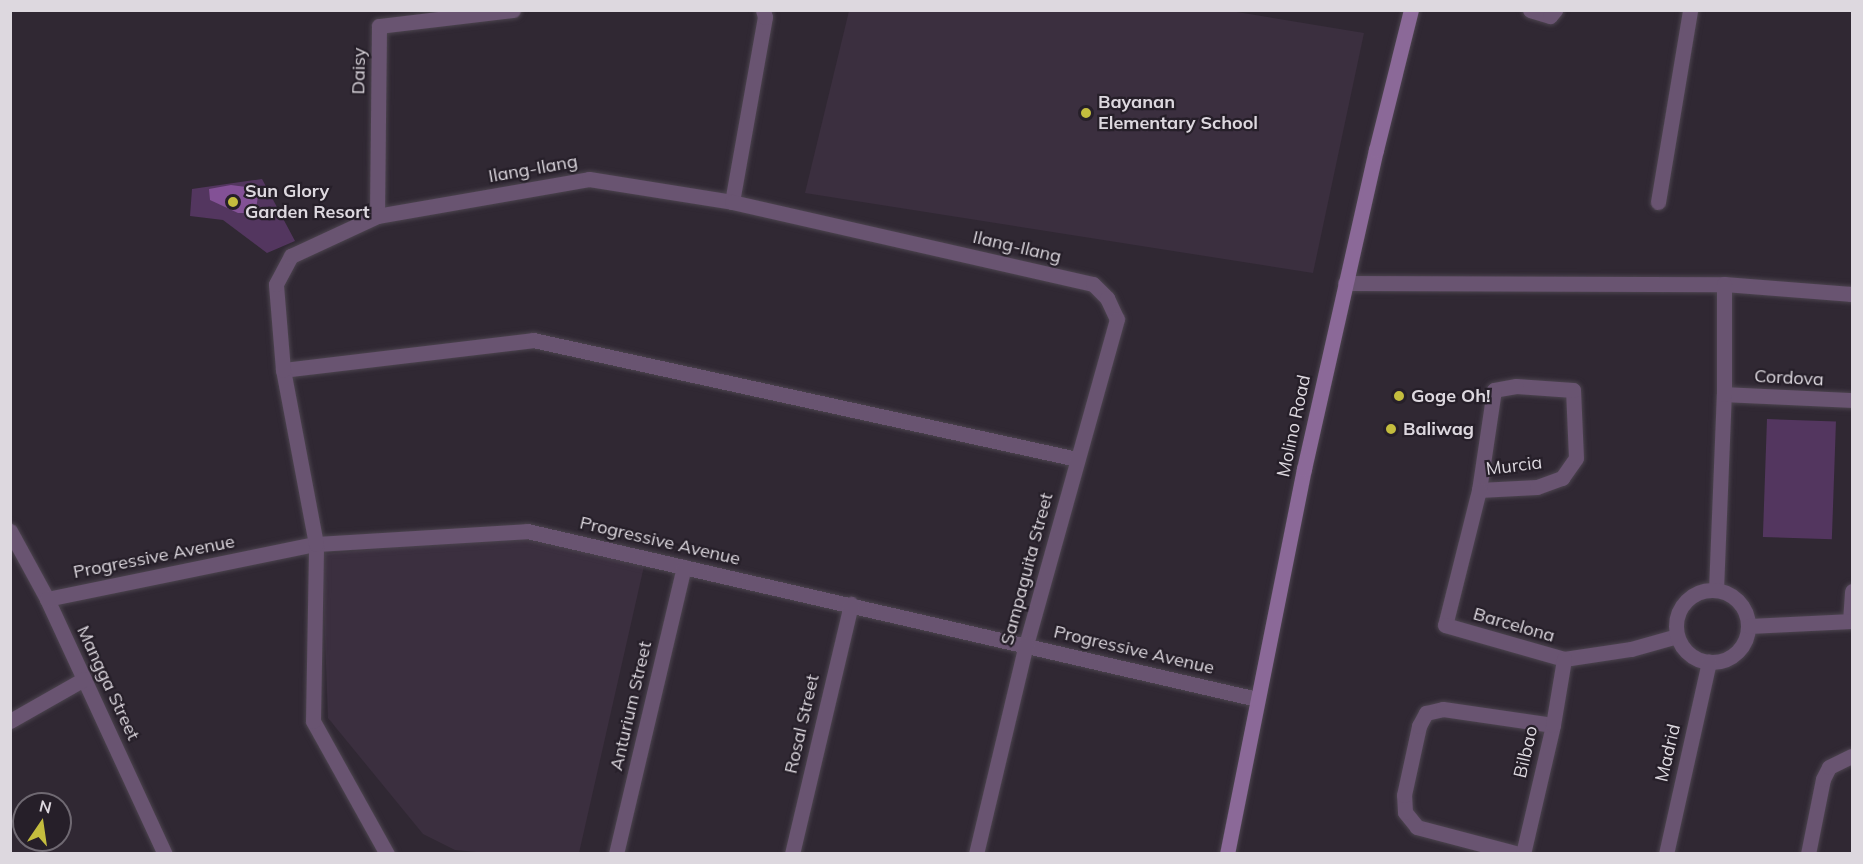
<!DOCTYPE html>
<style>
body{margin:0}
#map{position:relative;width:1863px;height:864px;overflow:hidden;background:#302833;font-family:Mulish,sans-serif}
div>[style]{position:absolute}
.built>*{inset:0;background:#3b2f3f}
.green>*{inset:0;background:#53365f;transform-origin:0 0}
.water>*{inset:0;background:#835196}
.roads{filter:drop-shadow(0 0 2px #4c444f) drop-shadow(0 0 2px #4c444f)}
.lane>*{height:15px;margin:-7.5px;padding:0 7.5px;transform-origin:7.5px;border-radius:7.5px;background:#695471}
.street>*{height:15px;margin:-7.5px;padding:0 7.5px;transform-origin:7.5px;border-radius:7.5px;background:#695471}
.street>.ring{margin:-7.5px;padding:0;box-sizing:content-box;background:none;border:15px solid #695471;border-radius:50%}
.secondary>*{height:15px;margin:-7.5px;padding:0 7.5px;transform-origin:7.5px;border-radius:7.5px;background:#8b6998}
.dots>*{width:16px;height:16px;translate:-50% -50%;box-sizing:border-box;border:3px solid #261f29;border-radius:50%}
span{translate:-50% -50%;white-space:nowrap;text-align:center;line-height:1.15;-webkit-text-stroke:4.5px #261f29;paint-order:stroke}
.street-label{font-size:18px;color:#ddd8df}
.poi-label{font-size:18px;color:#ddd8df;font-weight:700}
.left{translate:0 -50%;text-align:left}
.frame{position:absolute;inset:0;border:12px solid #ddd8df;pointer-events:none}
.north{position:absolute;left:12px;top:792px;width:60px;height:60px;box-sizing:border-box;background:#261f29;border:2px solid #6f6972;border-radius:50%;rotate:13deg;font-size:16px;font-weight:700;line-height:24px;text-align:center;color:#ddd8df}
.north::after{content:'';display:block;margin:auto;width:21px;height:27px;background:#c4bd3e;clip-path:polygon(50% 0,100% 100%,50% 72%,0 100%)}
</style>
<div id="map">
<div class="built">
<div style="clip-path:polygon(849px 11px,1231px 11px,1364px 33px,1313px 273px,805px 193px)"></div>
<div style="clip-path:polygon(519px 536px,644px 566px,579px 853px,486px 853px,455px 850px,423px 834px,328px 718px,322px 554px)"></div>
</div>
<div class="green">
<div style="clip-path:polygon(262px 179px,295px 241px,267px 253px,223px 220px,190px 216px,192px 189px)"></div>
<div style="left:1767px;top:419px;width:69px;height:118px;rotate:2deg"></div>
</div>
<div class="water">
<div style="clip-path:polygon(231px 185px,254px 188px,258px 196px,256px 209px,249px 213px,238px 213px,210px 200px,209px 189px)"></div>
</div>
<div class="roads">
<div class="lane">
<div style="left:1530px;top:10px;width:21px;rotate:17deg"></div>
<div style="left:1550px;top:16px;width:8px;rotate:-50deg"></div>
</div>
<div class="street">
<div style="left:732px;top:202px;width:188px;rotate:-79.9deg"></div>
<div style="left:765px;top:17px;width:7px;rotate:-106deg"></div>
<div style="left:1658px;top:202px;width:195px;rotate:-80.5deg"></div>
<div style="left:377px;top:216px;width:190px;rotate:-89.4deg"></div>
<div style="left:379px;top:26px;width:135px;rotate:-6.8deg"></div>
<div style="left:1345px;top:283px;width:379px;rotate:0.2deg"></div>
<div style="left:1724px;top:284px;width:128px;rotate:4.5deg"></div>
<div style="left:283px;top:370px;width:252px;rotate:-6.8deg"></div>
<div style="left:533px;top:340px;width:557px;rotate:12.34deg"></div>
<div style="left:1724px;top:394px;width:128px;rotate:2.7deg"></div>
<div style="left:1479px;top:490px;width:58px;rotate:-3deg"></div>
<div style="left:1537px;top:487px;width:27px;rotate:-20deg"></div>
<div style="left:1562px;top:478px;width:24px;rotate:-55deg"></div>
<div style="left:1576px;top:458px;width:68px;rotate:-92.5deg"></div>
<div style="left:1573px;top:390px;width:57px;rotate:-176deg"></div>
<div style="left:1516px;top:386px;width:22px;rotate:170deg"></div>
<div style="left:1494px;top:390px;width:101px;rotate:98.5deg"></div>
<div style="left:1479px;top:490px;width:139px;rotate:104.1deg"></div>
<div style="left:1445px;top:625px;width:124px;rotate:15.9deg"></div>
<div style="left:1564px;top:659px;width:68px;rotate:-8.5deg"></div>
<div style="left:1631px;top:649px;width:48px;rotate:-15.8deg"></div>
<div style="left:10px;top:531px;width:77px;rotate:61.4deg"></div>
<div style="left:47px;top:599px;width:281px;rotate:65.2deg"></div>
<div style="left:1716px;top:590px;width:196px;rotate:-87.7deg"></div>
<div style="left:1724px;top:394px;width:110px;rotate:-90deg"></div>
<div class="ring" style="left:1676px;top:590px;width:57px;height:57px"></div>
<div style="left:47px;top:599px;width:275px;rotate:-11.6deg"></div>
<div style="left:316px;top:544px;width:211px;rotate:-3.5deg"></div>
<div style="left:527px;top:531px;width:749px;rotate:12.96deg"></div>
<div style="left:1850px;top:621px;width:30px;rotate:-86deg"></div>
<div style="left:1749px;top:626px;width:103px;rotate:-2.8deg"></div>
<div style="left:10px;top:721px;width:85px;rotate:-29.6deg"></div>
<div style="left:387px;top:854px;width:152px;rotate:-119.1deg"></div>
<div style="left:313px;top:721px;width:177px;rotate:-89deg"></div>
<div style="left:316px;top:544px;width:177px;rotate:-100.7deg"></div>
<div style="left:283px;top:370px;width:86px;rotate:-94.7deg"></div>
<div style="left:276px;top:284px;width:32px;rotate:-62deg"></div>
<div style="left:291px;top:256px;width:95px;rotate:-24.9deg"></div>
<div style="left:377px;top:216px;width:215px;rotate:-9.9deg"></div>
<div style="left:589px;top:179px;width:145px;rotate:9.1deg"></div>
<div style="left:732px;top:202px;width:370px;rotate:12.8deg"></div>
<div style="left:1093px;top:284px;width:20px;rotate:45deg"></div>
<div style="left:1107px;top:298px;width:23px;rotate:65deg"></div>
<div style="left:1117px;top:319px;width:337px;rotate:105.6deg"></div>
<div style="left:1026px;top:644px;width:216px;rotate:103.4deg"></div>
<div style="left:616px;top:854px;width:295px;rotate:-76.7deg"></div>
<div style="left:792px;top:854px;width:257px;rotate:-76.7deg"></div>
<div style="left:1519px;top:854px;width:106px;rotate:-165.2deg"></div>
<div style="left:1417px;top:827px;width:19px;rotate:-129deg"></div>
<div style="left:1405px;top:812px;width:17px;rotate:-93deg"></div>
<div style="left:1404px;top:795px;width:71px;rotate:-77.7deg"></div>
<div style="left:1419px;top:726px;width:15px;rotate:-62deg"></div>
<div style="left:1426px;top:713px;width:17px;rotate:-13deg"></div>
<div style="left:1443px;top:709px;width:111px;rotate:8.3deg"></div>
<div style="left:1523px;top:854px;width:132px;rotate:-76.9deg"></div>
<div style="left:1553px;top:725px;width:67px;rotate:-80.5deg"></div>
<div style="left:1666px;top:854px;width:197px;rotate:-77.4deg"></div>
<div style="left:1808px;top:854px;width:76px;rotate:-78.7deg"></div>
<div style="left:1823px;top:779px;width:13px;rotate:-63deg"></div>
<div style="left:1829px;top:767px;width:25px;rotate:-26deg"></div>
</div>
<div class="secondary">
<div style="left:1227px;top:854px;width:393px;rotate:-78.7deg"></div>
<div style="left:1304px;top:469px;width:327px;rotate:-77.3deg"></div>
<div style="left:1376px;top:150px;width:144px;rotate:-76deg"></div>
</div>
</div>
<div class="dots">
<div style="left:1086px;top:113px;background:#c4bd3e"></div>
<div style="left:233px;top:202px;background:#c4bd3e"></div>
<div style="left:1399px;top:396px;background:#c4bd3e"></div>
<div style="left:1391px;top:429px;background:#c4bd3e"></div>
</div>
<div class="street-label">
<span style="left:359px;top:71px;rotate:-89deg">Daisy</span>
<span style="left:533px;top:169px;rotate:-10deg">Ilang-Ilang</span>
<span style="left:1017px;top:247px;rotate:13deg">Ilang-Ilang</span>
<span style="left:1789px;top:378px;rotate:3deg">Cordova</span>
<span style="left:1294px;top:426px;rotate:-78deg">Molino Road</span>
<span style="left:1514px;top:466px;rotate:-7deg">Murcia</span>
<span style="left:660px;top:541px;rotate:13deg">Progressive Avenue</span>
<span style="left:154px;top:557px;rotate:-11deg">Progressive Avenue</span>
<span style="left:1027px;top:569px;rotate:-75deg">Sampaguita Street</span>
<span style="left:1514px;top:625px;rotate:16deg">Barcelona</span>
<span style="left:1134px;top:650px;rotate:13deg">Progressive Avenue</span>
<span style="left:108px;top:683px;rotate:65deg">Mangga Street</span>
<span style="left:631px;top:706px;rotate:-77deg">Anturium Street</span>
<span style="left:802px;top:724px;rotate:-77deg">Rosal Street</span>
<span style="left:1526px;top:752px;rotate:-77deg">Bilbao</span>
<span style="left:1668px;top:753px;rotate:-77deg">Madrid</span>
</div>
<div class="poi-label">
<span class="left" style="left:1098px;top:113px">Bayanan<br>Elementary School</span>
<span class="left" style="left:245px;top:202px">Sun Glory<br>Garden Resort</span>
<span class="left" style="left:1411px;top:396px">Goge Oh!</span>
<span class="left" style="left:1403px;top:429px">Baliwag</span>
</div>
<div class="frame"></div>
<div class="north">N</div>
</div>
